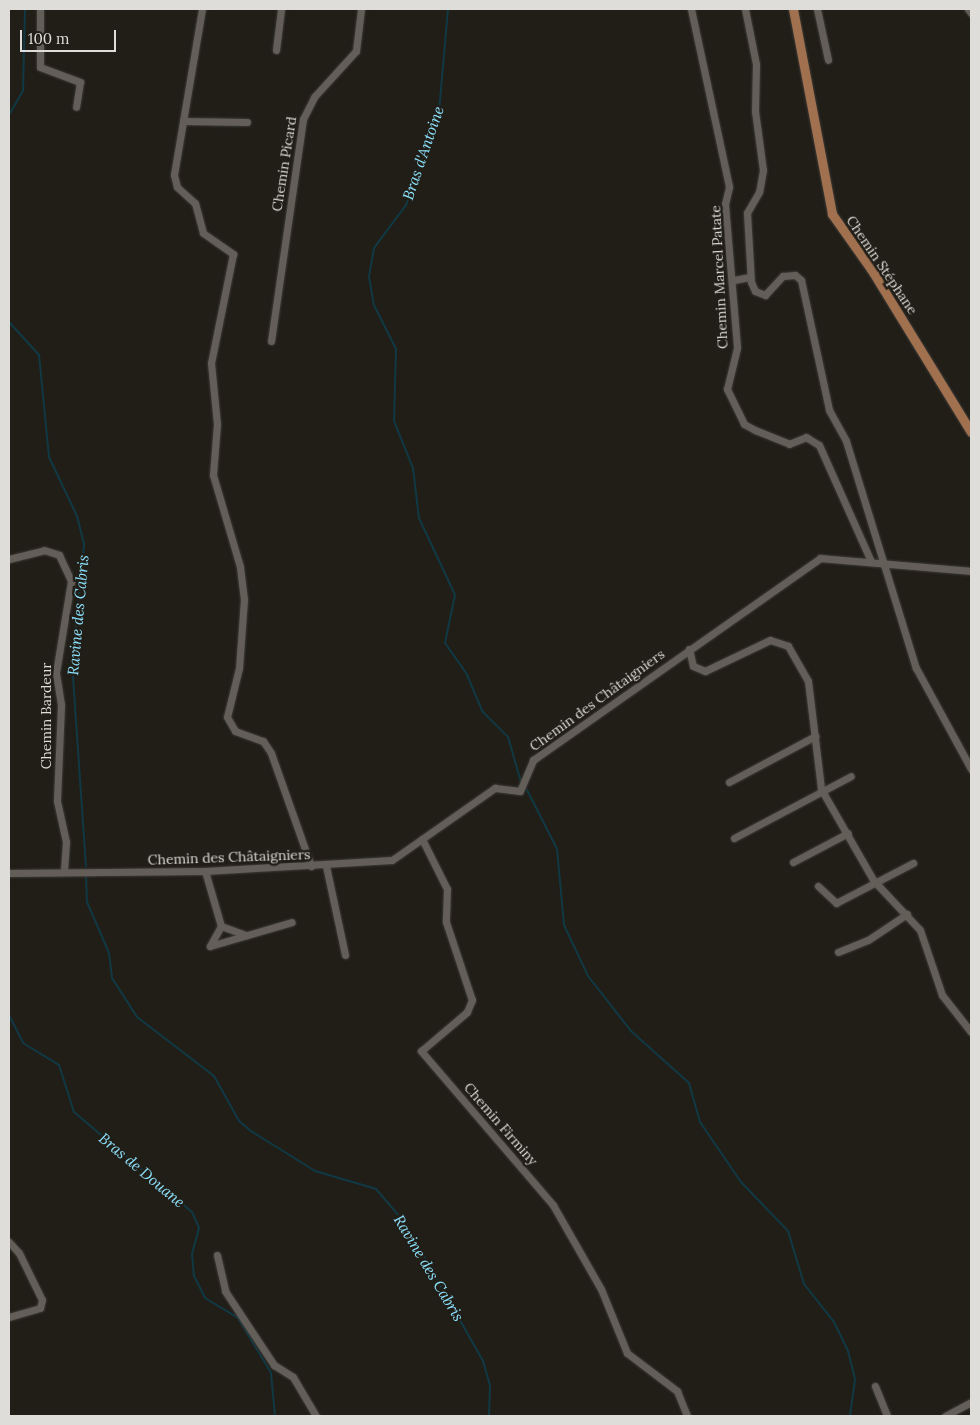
<!DOCTYPE html>
<meta charset="utf-8">
<style>
body{margin:0}
#map{position:relative;width:980px;height:1425px;overflow:hidden;background:#211e18;font-family:Lora,serif}
div>[style]{position:absolute}
.stream>*{height:2px;margin:-1px;padding:0 1px;transform-origin:1px;border-radius:1px;background:#103944}
.roads{filter:drop-shadow(0 0 1px #3e3b37) drop-shadow(0 0 1px #3e3b37)}
.minor>*{height:7px;margin:-3.5px;padding:0 3.5px;transform-origin:3.5px;border-radius:3.5px;background:#635f58}
.major>*{height:9px;margin:-4.5px;padding:0 4.5px;transform-origin:4.5px;border-radius:4.5px;background:#a1704e}
span{translate:-50% -50%;white-space:nowrap;text-align:center;line-height:1.15;-webkit-text-stroke:5px #211e18;paint-order:stroke}
.street-label{font-size:14px;color:#dfddd9}
.water-label{font-size:15px;color:#8ce1fc;font-style:italic}
.frame{position:absolute;inset:0;border:10px solid #dfddd9;pointer-events:none}
.scale{position:absolute;left:20px;top:30px;width:96px;height:22px;box-sizing:border-box;border:2px solid #dfddd9;border-top:0;padding-left:6px;font-size:15px;line-height:18px;white-space:nowrap;color:#dfddd9;-webkit-text-stroke:4px #211e18;paint-order:stroke}
</style>
<div id="map">
<div class="stream">
<div style="left:448px;top:9px;width:102px;rotate:95deg"></div>
<div style="left:439px;top:111px;width:100px;rotate:109.3deg"></div>
<div style="left:406px;top:205px;width:54px;rotate:126.7deg"></div>
<div style="left:374px;top:248px;width:29px;rotate:100deg"></div>
<div style="left:369px;top:277px;width:28px;rotate:80deg"></div>
<div style="left:374px;top:305px;width:49px;rotate:63.4deg"></div>
<div style="left:396px;top:349px;width:72px;rotate:91.6deg"></div>
<div style="left:394px;top:421px;width:51px;rotate:68deg"></div>
<div style="left:413px;top:468px;width:50px;rotate:83.2deg"></div>
<div style="left:419px;top:518px;width:85px;rotate:64.9deg"></div>
<div style="left:455px;top:595px;width:49px;rotate:101.8deg"></div>
<div style="left:445px;top:643px;width:39px;rotate:55deg"></div>
<div style="left:467px;top:675px;width:39px;rotate:67deg"></div>
<div style="left:482px;top:711px;width:37px;rotate:45deg"></div>
<div style="left:508px;top:737px;width:47px;rotate:73.9deg"></div>
<div style="left:9px;top:115px;width:28px;rotate:-60deg"></div>
<div style="left:23px;top:91px;width:82px;rotate:-88.6deg"></div>
<div style="left:9px;top:322px;width:45px;rotate:47.7deg"></div>
<div style="left:39px;top:355px;width:102px;rotate:84.4deg"></div>
<div style="left:49px;top:457px;width:65px;rotate:64.6deg"></div>
<div style="left:77px;top:516px;width:30px;rotate:76deg"></div>
<div style="left:84px;top:545px;width:118px;rotate:95.9deg"></div>
<div style="left:72px;top:662px;width:205px;rotate:86.1deg"></div>
<div style="left:527px;top:790px;width:66px;rotate:63deg"></div>
<div style="left:557px;top:849px;width:76px;rotate:84.7deg"></div>
<div style="left:564px;top:925px;width:56px;rotate:64.8deg"></div>
<div style="left:588px;top:976px;width:70px;rotate:52deg"></div>
<div style="left:631px;top:1031px;width:78px;rotate:41.9deg"></div>
<div style="left:689px;top:1083px;width:41px;rotate:74.2deg"></div>
<div style="left:700px;top:1122px;width:73px;rotate:55.7deg"></div>
<div style="left:741px;top:1182px;width:68px;rotate:46.2deg"></div>
<div style="left:788px;top:1231px;width:55px;rotate:73.2deg"></div>
<div style="left:804px;top:1284px;width:48px;rotate:51.7deg"></div>
<div style="left:834px;top:1322px;width:32px;rotate:64deg"></div>
<div style="left:848px;top:1351px;width:30px;rotate:76deg"></div>
<div style="left:855px;top:1380px;width:36px;rotate:98deg"></div>
<div style="left:86px;top:875px;width:27px;rotate:88deg"></div>
<div style="left:87px;top:902px;width:56px;rotate:66.7deg"></div>
<div style="left:109px;top:953px;width:25px;rotate:83deg"></div>
<div style="left:112px;top:978px;width:46px;rotate:57.3deg"></div>
<div style="left:137px;top:1017px;width:97px;rotate:37.5deg"></div>
<div style="left:214px;top:1076px;width:51px;rotate:60.9deg"></div>
<div style="left:239px;top:1121px;width:16px;rotate:40deg"></div>
<div style="left:251px;top:1131px;width:75px;rotate:32deg"></div>
<div style="left:315px;top:1171px;width:64px;rotate:16.4deg"></div>
<div style="left:376px;top:1189px;width:45px;rotate:49.5deg"></div>
<div style="left:405px;top:1223px;width:159px;rotate:60.5deg"></div>
<div style="left:483px;top:1361px;width:26px;rotate:74deg"></div>
<div style="left:490px;top:1386px;width:30px;rotate:92deg"></div>
<div style="left:9px;top:1015px;width:31px;rotate:63deg"></div>
<div style="left:23px;top:1043px;width:42px;rotate:31.4deg"></div>
<div style="left:59px;top:1065px;width:49px;rotate:72.3deg"></div>
<div style="left:74px;top:1112px;width:155px;rotate:40.3deg"></div>
<div style="left:192px;top:1212px;width:17px;rotate:66deg"></div>
<div style="left:199px;top:1228px;width:27px;rotate:105deg"></div>
<div style="left:192px;top:1254px;width:22px;rotate:85deg"></div>
<div style="left:194px;top:1276px;width:25px;rotate:63deg"></div>
<div style="left:205px;top:1298px;width:39px;rotate:31deg"></div>
<div style="left:238px;top:1318px;width:64px;rotate:59deg"></div>
<div style="left:271px;top:1373px;width:43px;rotate:84.7deg"></div>
</div>
<div class="roads">
<div class="minor">
<div style="left:40px;top:9px;width:58px;rotate:90deg"></div>
<div style="left:40px;top:67px;width:43px;rotate:20.6deg"></div>
<div style="left:80px;top:82px;width:25px;rotate:99deg"></div>
<div style="left:202px;top:9px;width:168px;rotate:99.6deg"></div>
<div style="left:174px;top:175px;width:12px;rotate:76deg"></div>
<div style="left:177px;top:187px;width:24px;rotate:42deg"></div>
<div style="left:195px;top:203px;width:31px;rotate:75deg"></div>
<div style="left:203px;top:233px;width:37px;rotate:35deg"></div>
<div style="left:233px;top:254px;width:111px;rotate:101.4deg"></div>
<div style="left:211px;top:363px;width:61px;rotate:84.4deg"></div>
<div style="left:217px;top:424px;width:51px;rotate:94.5deg"></div>
<div style="left:213px;top:475px;width:96px;rotate:73.6deg"></div>
<div style="left:240px;top:567px;width:32px;rotate:83deg"></div>
<div style="left:244px;top:599px;width:69px;rotate:94.1deg"></div>
<div style="left:239px;top:668px;width:50px;rotate:103.8deg"></div>
<div style="left:227px;top:717px;width:16px;rotate:60deg"></div>
<div style="left:235px;top:731px;width:30px;rotate:20deg"></div>
<div style="left:263px;top:741px;width:14px;rotate:56deg"></div>
<div style="left:271px;top:753px;width:120px;rotate:70.5deg"></div>
<div style="left:691px;top:9px;width:182px;rotate:77.9deg"></div>
<div style="left:729px;top:187px;width:17px;rotate:103deg"></div>
<div style="left:725px;top:204px;width:144px;rotate:85.2deg"></div>
<div style="left:737px;top:348px;width:42px;rotate:103.7deg"></div>
<div style="left:727px;top:389px;width:39px;rotate:64deg"></div>
<div style="left:744px;top:424px;width:13px;rotate:29deg"></div>
<div style="left:755px;top:430px;width:37px;rotate:22deg"></div>
<div style="left:789px;top:444px;width:18px;rotate:-22deg"></div>
<div style="left:806px;top:437px;width:15px;rotate:32deg"></div>
<div style="left:819px;top:445px;width:125px;rotate:65.9deg"></div>
<div style="left:745px;top:9px;width:56px;rotate:78.7deg"></div>
<div style="left:756px;top:64px;width:47px;rotate:91.2deg"></div>
<div style="left:755px;top:111px;width:60px;rotate:82.3deg"></div>
<div style="left:763px;top:170px;width:22px;rotate:100deg"></div>
<div style="left:759px;top:192px;width:24px;rotate:120deg"></div>
<div style="left:747px;top:213px;width:69px;rotate:86.7deg"></div>
<div style="left:751px;top:282px;width:10px;rotate:66deg"></div>
<div style="left:755px;top:291px;width:11px;rotate:22deg"></div>
<div style="left:765px;top:295px;width:26px;rotate:-47deg"></div>
<div style="left:783px;top:276px;width:12px;rotate:-5deg"></div>
<div style="left:795px;top:275px;width:8px;rotate:40deg"></div>
<div style="left:801px;top:280px;width:133px;rotate:77.8deg"></div>
<div style="left:829px;top:410px;width:35px;rotate:61deg"></div>
<div style="left:846px;top:441px;width:238px;rotate:72.9deg"></div>
<div style="left:916px;top:668px;width:115px;rotate:61.4deg"></div>
<div style="left:817px;top:9px;width:52px;rotate:77.8deg"></div>
<div style="left:968px;top:9px;width:5px;rotate:53deg"></div>
<div style="left:276px;top:50px;width:41px;rotate:-83deg"></div>
<div style="left:183px;top:121px;width:64px;rotate:0.9deg"></div>
<div style="left:734px;top:280px;width:16px;rotate:-11deg"></div>
<div style="left:271px;top:341px;width:224px;rotate:-81.8deg"></div>
<div style="left:303px;top:119px;width:25px;rotate:-63deg"></div>
<div style="left:314px;top:97px;width:62px;rotate:-47.6deg"></div>
<div style="left:356px;top:51px;width:42px;rotate:-83.2deg"></div>
<div style="left:9px;top:559px;width:36px;rotate:-14deg"></div>
<div style="left:44px;top:550px;width:16px;rotate:18deg"></div>
<div style="left:59px;top:555px;width:29px;rotate:65deg"></div>
<div style="left:71px;top:581px;width:93px;rotate:99.3deg"></div>
<div style="left:56px;top:673px;width:32px;rotate:81deg"></div>
<div style="left:61px;top:705px;width:96px;rotate:92.4deg"></div>
<div style="left:57px;top:801px;width:42px;rotate:77.6deg"></div>
<div style="left:66px;top:842px;width:29px;rotate:94deg"></div>
<div style="left:689px;top:649px;width:17px;rotate:77deg"></div>
<div style="left:693px;top:666px;width:13px;rotate:23deg"></div>
<div style="left:705px;top:671px;width:72px;rotate:-25.5deg"></div>
<div style="left:770px;top:640px;width:19px;rotate:18deg"></div>
<div style="left:788px;top:646px;width:40px;rotate:60.3deg"></div>
<div style="left:808px;top:681px;width:109px;rotate:83.1deg"></div>
<div style="left:821px;top:789px;width:106px;rotate:60.1deg"></div>
<div style="left:874px;top:881px;width:67px;rotate:46.8deg"></div>
<div style="left:920px;top:930px;width:69px;rotate:71.3deg"></div>
<div style="left:942px;top:995px;width:47px;rotate:51.9deg"></div>
<div style="left:729px;top:782px;width:98px;rotate:-28.1deg"></div>
<div style="left:734px;top:838px;width:132px;rotate:-27.9deg"></div>
<div style="left:422px;top:839px;width:56px;rotate:63.4deg"></div>
<div style="left:447px;top:889px;width:33px;rotate:92deg"></div>
<div style="left:446px;top:922px;width:82px;rotate:71.6deg"></div>
<div style="left:472px;top:1000px;width:13px;rotate:113deg"></div>
<div style="left:467px;top:1012px;width:60px;rotate:139.7deg"></div>
<div style="left:421px;top:1051px;width:203px;rotate:49.4deg"></div>
<div style="left:553px;top:1205px;width:97px;rotate:60.3deg"></div>
<div style="left:601px;top:1289px;width:69px;rotate:67.9deg"></div>
<div style="left:627px;top:1353px;width:63px;rotate:37.2deg"></div>
<div style="left:677px;top:1391px;width:27px;rotate:68deg"></div>
<div style="left:793px;top:862px;width:62px;rotate:-27.8deg"></div>
<div style="left:326px;top:866px;width:91px;rotate:77.9deg"></div>
<div style="left:205px;top:871px;width:57px;rotate:73.8deg"></div>
<div style="left:221px;top:926px;width:27px;rotate:20deg"></div>
<div style="left:9px;top:873px;width:196px;rotate:-0.6deg"></div>
<div style="left:205px;top:871px;width:187px;rotate:-3.4deg"></div>
<div style="left:392px;top:860px;width:126px;rotate:-35deg"></div>
<div style="left:495px;top:788px;width:25px;rotate:7deg"></div>
<div style="left:520px;top:791px;width:34px;rotate:-67deg"></div>
<div style="left:533px;top:760px;width:351px;rotate:-35.1deg"></div>
<div style="left:820px;top:558px;width:152px;rotate:4.9deg"></div>
<div style="left:818px;top:886px;width:25px;rotate:43deg"></div>
<div style="left:836px;top:903px;width:87px;rotate:-27.5deg"></div>
<div style="left:221px;top:926px;width:23px;rotate:119deg"></div>
<div style="left:210px;top:946px;width:85px;rotate:-16.3deg"></div>
<div style="left:838px;top:952px;width:32px;rotate:-22deg"></div>
<div style="left:868px;top:940px;width:47px;rotate:-33.7deg"></div>
<div style="left:9px;top:1242px;width:15px;rotate:48deg"></div>
<div style="left:19px;top:1253px;width:52px;rotate:63.9deg"></div>
<div style="left:42px;top:1300px;width:8px;rotate:104deg"></div>
<div style="left:40px;top:1308px;width:32px;rotate:164deg"></div>
<div style="left:217px;top:1255px;width:37px;rotate:77deg"></div>
<div style="left:225px;top:1291px;width:89px;rotate:56.5deg"></div>
<div style="left:274px;top:1365px;width:22px;rotate:32deg"></div>
<div style="left:293px;top:1377px;width:45px;rotate:59.5deg"></div>
<div style="left:875px;top:1386px;width:32px;rotate:68deg"></div>
<div style="left:945px;top:1416px;width:30px;rotate:-28deg"></div>
</div>
<div class="major">
<div style="left:793px;top:9px;width:209px;rotate:79.2deg"></div>
<div style="left:832px;top:214px;width:67px;rotate:54.7deg"></div>
<div style="left:871px;top:269px;width:191px;rotate:58.5deg"></div>
</div>
</div>
<div class="street-label">
<span style="left:284px;top:164px;rotate:-81deg">Chemin Picard</span>
<span style="left:882px;top:265px;rotate:56deg">Chemin Stéphane</span>
<span style="left:719px;top:277px;rotate:-93deg">Chemin Marcel Patate</span>
<span style="left:597px;top:700px;rotate:-36deg">Chemin des Châtaigniers</span>
<span style="left:46px;top:716px;rotate:-90deg">Chemin Bardeur</span>
<span style="left:229px;top:857px;rotate:-2deg">Chemin des Châtaigniers</span>
<span style="left:501px;top:1124px;rotate:49deg">Chemin Firminy</span>
</div>
<div class="water-label">
<span style="left:423px;top:153px;rotate:-71deg">Bras d'Antoine</span>
<span style="left:78px;top:615px;rotate:-85deg">Ravine des Cabris</span>
<span style="left:142px;top:1170px;rotate:40deg">Bras de Douane</span>
<span style="left:429px;top:1268px;rotate:59deg">Ravine des Cabris</span>
</div>
<div class="frame"></div>
<div class="scale">100 m</div>
</div>
